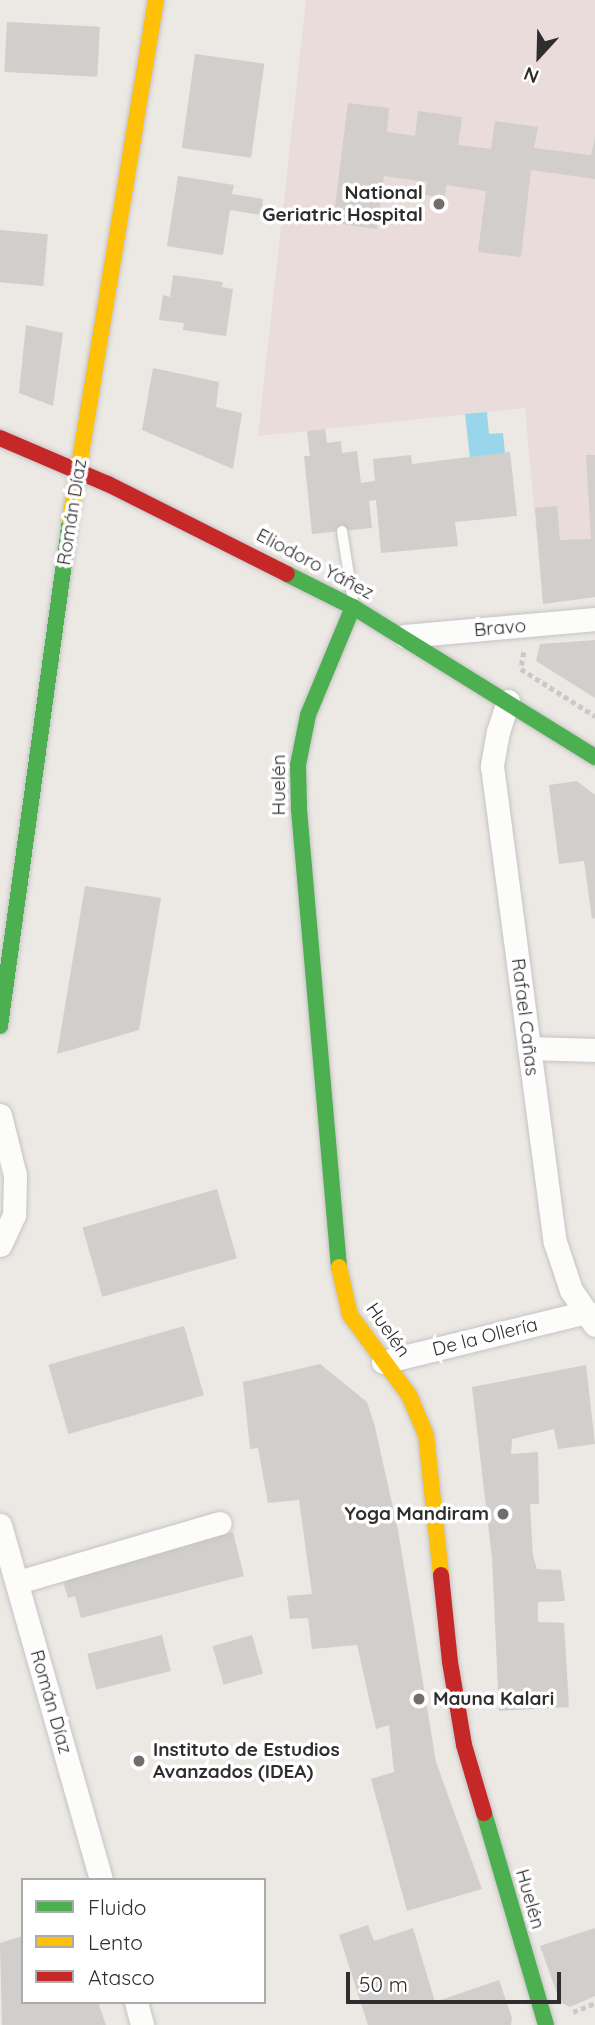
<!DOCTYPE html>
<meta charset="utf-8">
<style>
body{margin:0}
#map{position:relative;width:595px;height:2025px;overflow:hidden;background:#ece8e4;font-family:Quicksand,sans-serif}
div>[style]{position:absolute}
.medical>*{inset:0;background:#e9dcdb}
.water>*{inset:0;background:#99d6ec}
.building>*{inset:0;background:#d1cecb;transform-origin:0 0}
.path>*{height:4.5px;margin-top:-2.25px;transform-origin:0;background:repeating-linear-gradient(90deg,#c9c9c8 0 5px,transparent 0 8.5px)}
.roads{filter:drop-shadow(0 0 2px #c5c4c5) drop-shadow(0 0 2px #c5c4c5)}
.lane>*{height:10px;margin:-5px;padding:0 5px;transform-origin:5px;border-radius:5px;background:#fcfcfb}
.street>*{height:23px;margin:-11.5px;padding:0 11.5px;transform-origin:11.5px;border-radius:11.5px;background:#fcfcfb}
.fast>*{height:16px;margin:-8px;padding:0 8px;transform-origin:8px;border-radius:8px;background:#4caf50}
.slow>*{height:16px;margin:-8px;padding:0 8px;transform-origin:8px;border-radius:8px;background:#ffc107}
.jam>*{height:16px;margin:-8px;padding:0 8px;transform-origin:8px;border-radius:8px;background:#c62828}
.dots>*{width:19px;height:19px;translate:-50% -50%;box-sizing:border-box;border:4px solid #fff;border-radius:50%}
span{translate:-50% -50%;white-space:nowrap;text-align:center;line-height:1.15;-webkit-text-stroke:7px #fff;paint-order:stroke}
.poi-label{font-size:19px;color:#2e2e2e;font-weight:700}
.right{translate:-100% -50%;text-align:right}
.left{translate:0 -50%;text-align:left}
.street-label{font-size:19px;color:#2e2e2e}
.legend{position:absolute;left:21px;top:1878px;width:245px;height:126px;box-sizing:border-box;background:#fff;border:2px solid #ababab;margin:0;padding:9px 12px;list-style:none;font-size:21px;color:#2e2e2e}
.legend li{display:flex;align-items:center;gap:14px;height:35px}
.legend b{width:35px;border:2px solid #ababab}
.north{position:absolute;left:504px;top:21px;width:70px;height:70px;-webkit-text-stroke:5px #fff;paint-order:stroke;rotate:202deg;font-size:19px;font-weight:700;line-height:28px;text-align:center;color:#2e2e2e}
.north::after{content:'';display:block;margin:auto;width:24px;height:32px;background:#2e2e2e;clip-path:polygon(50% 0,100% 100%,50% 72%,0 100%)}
.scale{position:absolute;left:346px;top:1972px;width:215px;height:32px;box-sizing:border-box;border:4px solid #2e2e2e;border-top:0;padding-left:9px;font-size:21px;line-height:24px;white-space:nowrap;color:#2e2e2e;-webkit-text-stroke:5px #fff;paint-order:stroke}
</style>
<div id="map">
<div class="medical">
<div style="clip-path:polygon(306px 0,595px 0,595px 597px,543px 604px,525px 408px,258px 436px)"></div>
</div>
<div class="water">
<div style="clip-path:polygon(487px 412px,489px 434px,503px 433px,505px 454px,470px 458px,465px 414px)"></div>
</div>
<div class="building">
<div style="left:7px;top:22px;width:93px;height:50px;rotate:3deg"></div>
<div style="left:195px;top:54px;width:70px;height:95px;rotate:8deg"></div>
<div style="clip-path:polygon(348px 103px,389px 108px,387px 132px,415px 136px,418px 111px,462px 117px,458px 145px,491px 149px,495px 121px,538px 127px,534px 148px,591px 155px,595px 138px,595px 179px,531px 170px,521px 257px,478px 252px,486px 191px,446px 185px,445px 198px,425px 195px,427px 182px,384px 176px,377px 229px,333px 223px)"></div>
<div style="clip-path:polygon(178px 176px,234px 185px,232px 194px,263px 199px,261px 215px,230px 210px,223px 255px,167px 246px)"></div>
<div style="left:0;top:230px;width:48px;height:52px;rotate:5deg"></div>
<div style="clip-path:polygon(173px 275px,223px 282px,222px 287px,233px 289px,226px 336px,183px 330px,184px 323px,159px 320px,163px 295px,170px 297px)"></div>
<div style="clip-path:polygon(26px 325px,63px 333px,53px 406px,19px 393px)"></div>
<div style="clip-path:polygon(153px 368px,219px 382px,216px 407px,242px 413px,233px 469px,142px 430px)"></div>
<div style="clip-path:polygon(325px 429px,327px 443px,341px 441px,342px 453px,357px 451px,361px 483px,375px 481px,373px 459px,411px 455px,412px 464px,510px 452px,517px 516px,455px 522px,458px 546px,381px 553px,376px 500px,369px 501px,372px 528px,312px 534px,304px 456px,310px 456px,307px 431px)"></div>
<div style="clip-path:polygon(586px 455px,595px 455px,595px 597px,543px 604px,535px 508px,557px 506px,560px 540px,591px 539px)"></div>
<div style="clip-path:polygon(595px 640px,595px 698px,536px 661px,540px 644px)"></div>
<div style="clip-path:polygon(577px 781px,595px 795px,595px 918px,592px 919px,584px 861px,559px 864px,549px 785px)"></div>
<div style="clip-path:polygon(85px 886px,161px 898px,139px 1030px,57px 1054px)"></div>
<div style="left:217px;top:1189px;width:72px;height:140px;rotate:74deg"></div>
<div style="left:184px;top:1326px;width:72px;height:141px;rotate:74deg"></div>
<div style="clip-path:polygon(320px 1364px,367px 1402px,374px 1423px,398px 1530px,436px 1762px,482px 1889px,407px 1911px,371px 1779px,394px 1772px,389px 1725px,376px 1729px,357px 1645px,312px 1649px,308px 1618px,290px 1619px,287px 1596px,312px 1594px,299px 1500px,268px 1503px,258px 1448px,250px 1449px,243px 1382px)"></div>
<div style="clip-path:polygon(586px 1365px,595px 1444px,558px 1449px,554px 1429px,512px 1439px,511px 1454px,538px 1452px,539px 1504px,530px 1504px,533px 1556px,537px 1569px,561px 1570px,565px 1601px,538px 1602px,538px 1622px,564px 1623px,569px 1707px,499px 1711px,492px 1558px,472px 1387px)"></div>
<div style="clip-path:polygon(233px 1532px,244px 1576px,81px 1618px,75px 1596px,68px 1598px,62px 1578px)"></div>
<div style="left:162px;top:1635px;width:37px;height:77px;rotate:76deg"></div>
<div style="left:252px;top:1635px;width:40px;height:41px;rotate:74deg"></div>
<div style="clip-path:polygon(368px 1925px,374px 1941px,413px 1928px,435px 2002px,499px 1980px,512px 2018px,511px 2025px,368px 2025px,339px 1935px)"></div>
<div style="clip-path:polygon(595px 1928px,595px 1996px,570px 2007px,560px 2002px,540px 1946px)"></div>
<div style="clip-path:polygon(23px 1936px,23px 2002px,98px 2002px,106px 2025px,2px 2025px,0 1943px)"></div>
</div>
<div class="path">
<div style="left:524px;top:652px;width:17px;rotate:100deg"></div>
<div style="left:521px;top:669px;width:88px;rotate:32.4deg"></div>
<div style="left:573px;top:2012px;width:24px;rotate:-22deg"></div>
</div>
<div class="roads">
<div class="lane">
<div style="left:342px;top:531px;width:71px;rotate:81.1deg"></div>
</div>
<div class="street">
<div style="left:405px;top:636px;width:191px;rotate:-5.1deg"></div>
<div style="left:508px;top:701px;width:32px;rotate:108deg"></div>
<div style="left:498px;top:731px;width:36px;rotate:100deg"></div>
<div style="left:492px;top:766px;width:480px;rotate:82.5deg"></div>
<div style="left:555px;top:1242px;width:51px;rotate:71.6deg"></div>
<div style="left:571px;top:1290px;width:42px;rotate:55.6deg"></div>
<div style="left:529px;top:1048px;width:66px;rotate:1.7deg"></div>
<div style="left:0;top:1115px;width:62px;rotate:76deg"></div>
<div style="left:15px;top:1175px;width:40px;rotate:91.4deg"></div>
<div style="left:14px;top:1215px;width:33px;rotate:115deg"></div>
<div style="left:383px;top:1362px;width:210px;rotate:-13.8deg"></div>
<div style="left:0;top:1525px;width:369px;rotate:74.1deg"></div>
<div style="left:18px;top:1582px;width:210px;rotate:-16.3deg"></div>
<div style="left:136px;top:2002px;width:24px;rotate:75deg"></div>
</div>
<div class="fast">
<div style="left:287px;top:574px;width:74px;rotate:26.6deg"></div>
<div style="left:353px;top:607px;width:285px;rotate:31.8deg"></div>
<div style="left:0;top:1026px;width:511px;rotate:-82.12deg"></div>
<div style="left:339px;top:1267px;width:462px;rotate:-95deg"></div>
<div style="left:299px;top:807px;width:42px;rotate:-91.4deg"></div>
<div style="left:298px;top:765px;width:51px;rotate:-78.7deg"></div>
<div style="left:308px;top:715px;width:117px;rotate:-67.4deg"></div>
<div style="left:484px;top:1813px;width:221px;rotate:73.7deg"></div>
</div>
<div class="slow">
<div style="left:70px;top:520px;width:527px;rotate:-80.61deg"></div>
<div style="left:339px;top:1267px;width:49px;rotate:77.1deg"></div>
<div style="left:350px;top:1315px;width:99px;rotate:53.6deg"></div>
<div style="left:409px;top:1395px;width:43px;rotate:67deg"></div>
<div style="left:426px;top:1435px;width:141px;rotate:83.9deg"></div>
</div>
<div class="jam">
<div style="left:0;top:438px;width:117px;rotate:23.1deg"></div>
<div style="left:108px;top:484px;width:200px;rotate:26.7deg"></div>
<div style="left:441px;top:1575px;width:87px;rotate:84.1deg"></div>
<div style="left:450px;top:1662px;width:84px;rotate:80.4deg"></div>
<div style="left:464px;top:1745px;width:71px;rotate:73.6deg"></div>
</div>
</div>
<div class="dots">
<div style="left:439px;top:204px;background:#706f6e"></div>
<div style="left:503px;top:1514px;background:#706f6e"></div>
<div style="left:419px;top:1699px;background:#706f6e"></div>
<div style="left:139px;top:1761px;background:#706f6e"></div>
</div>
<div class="poi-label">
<span class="right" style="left:423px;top:204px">National<br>Geriatric Hospital</span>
<span class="right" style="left:489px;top:1514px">Yoga Mandiram</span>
<span class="left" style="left:433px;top:1699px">Mauna Kalari</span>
<span class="left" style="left:153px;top:1761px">Instituto de Estudios<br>Avanzados (IDEA)</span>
</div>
<div class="street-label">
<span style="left:72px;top:512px;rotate:-81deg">Román Díaz</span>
<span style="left:315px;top:564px;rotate:28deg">Eliodoro Yáñez</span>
<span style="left:500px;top:628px;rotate:-5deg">Bravo</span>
<span style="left:279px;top:785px;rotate:-90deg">Huelén</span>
<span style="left:525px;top:1017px;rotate:83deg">Rafael Cañas</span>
<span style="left:388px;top:1330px;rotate:55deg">Huelén</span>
<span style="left:485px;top:1337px;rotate:-14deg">De la Ollería</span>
<span style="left:51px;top:1702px;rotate:74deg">Román Díaz</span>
<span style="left:530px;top:1899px;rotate:74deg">Huelén</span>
</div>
<ul class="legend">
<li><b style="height:9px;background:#4caf50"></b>Fluido</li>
<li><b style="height:9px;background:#ffc107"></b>Lento</li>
<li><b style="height:9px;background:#c62828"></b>Atasco</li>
</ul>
<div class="north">N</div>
<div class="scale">50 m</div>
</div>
